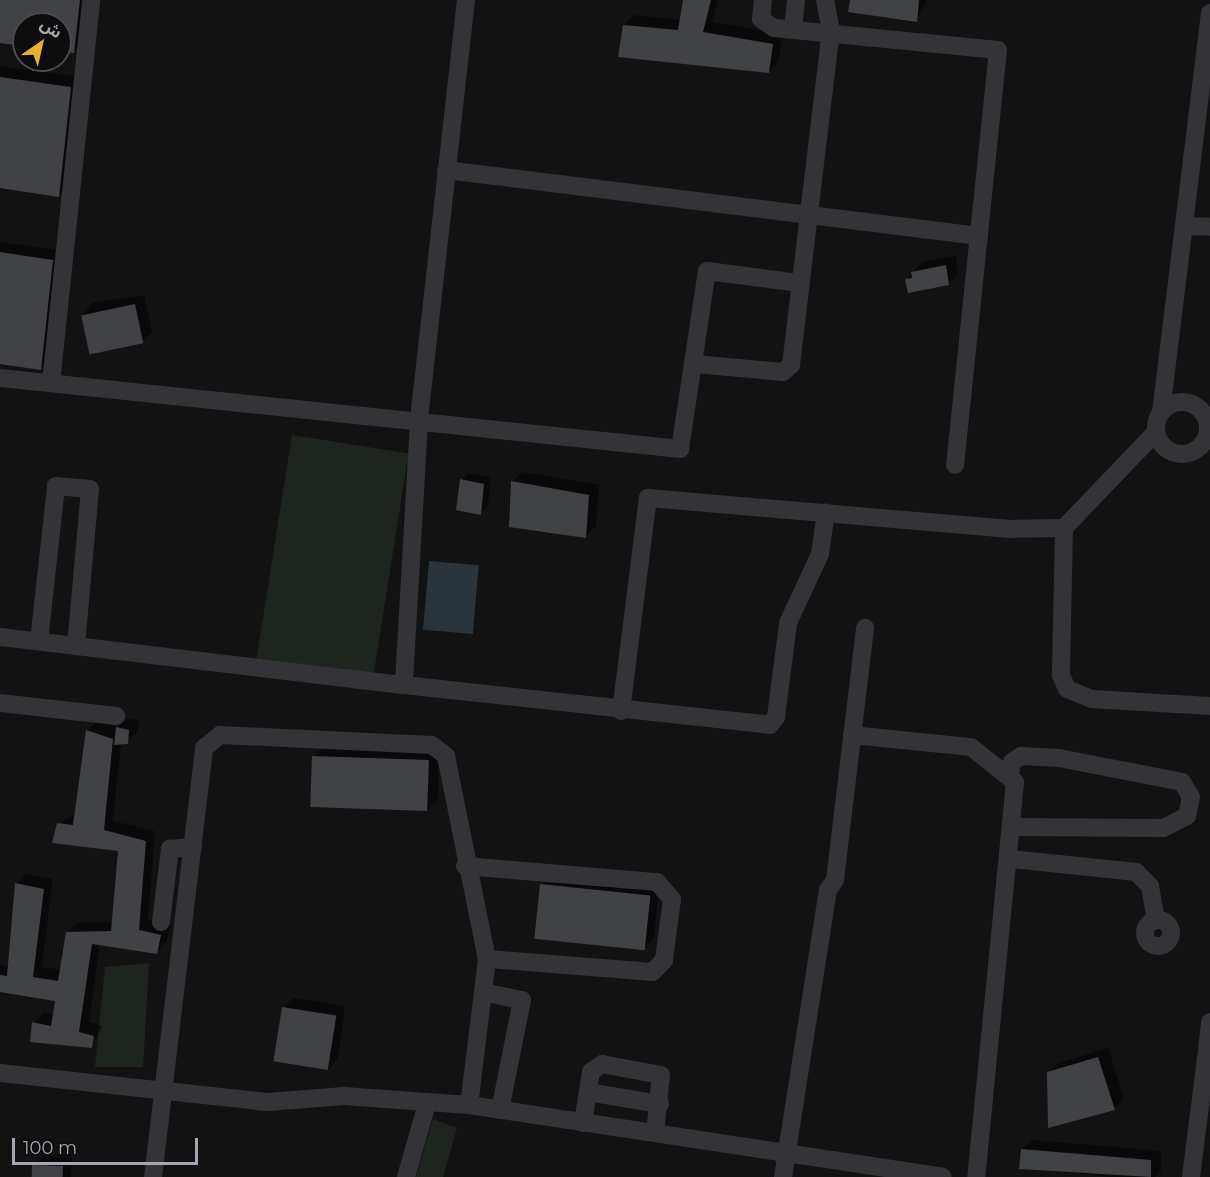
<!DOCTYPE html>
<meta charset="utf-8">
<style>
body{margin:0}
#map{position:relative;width:1210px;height:1177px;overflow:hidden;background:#121213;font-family:Montserrat,"Noto Sans Arabic",sans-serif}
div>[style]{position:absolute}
.green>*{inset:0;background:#1e251f;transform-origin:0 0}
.water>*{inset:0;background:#2c343b;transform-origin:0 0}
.shadow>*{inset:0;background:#0007}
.building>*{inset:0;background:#414246;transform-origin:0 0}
.minor>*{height:18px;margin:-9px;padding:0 9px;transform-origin:9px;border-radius:9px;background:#333338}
.minor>.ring{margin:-9px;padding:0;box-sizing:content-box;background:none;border:18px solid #333338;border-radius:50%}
span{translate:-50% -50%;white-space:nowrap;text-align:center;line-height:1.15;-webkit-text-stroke:4.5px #0d0d0e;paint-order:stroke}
.north{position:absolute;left:12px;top:12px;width:60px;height:60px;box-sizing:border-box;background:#0d0d0e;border:2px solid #494b50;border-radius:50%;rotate:34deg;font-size:16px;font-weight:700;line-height:24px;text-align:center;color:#a4a8b3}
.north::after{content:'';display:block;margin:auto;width:21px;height:27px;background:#e7b135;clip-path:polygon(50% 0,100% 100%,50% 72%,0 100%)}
.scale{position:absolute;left:12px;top:1138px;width:186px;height:27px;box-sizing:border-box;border:3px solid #a4a8b3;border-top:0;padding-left:8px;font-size:18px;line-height:21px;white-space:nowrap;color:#a4a8b3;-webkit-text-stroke:4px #0d0d0e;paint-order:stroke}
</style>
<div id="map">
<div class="green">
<div style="left:292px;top:435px;width:118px;height:234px;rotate:9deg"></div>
<div style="clip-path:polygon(149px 963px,143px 1067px,95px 1067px,105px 967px)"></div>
<div style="clip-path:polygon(433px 1119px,457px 1128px,443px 1177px,416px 1177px)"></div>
</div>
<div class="water">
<div style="left:429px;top:561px;width:50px;height:69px;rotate:5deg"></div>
</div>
<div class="shadow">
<div style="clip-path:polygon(0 0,90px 0,84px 42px,74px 52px,60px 50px,60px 24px,24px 24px,24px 45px,0 41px)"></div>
<div style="clip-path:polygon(685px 0,718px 0,712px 22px,782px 34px,779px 61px,769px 71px,624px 25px,634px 15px,682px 20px)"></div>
<div style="clip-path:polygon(852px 0,927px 0,916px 21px)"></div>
<div style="clip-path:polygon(0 66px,80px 77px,69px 185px,59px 195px,0 187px)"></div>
<div style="clip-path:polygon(0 242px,62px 250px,51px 358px,41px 368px,0 362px)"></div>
<div style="clip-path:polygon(956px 256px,958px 274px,948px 284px,906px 280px,922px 262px)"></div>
<div style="clip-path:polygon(144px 295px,152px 332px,142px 342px,82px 314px,92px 303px)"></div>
<div style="clip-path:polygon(522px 472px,599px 485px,596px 526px,586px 536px,512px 482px)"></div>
<div style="clip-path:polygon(469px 473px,491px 477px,488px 506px,481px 513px,462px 480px)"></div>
<div style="clip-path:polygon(127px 718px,139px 720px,138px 732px,121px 743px,113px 821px,155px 831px,148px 920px,171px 925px,166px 942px,156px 952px,100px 943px,89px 1022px,103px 1026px,91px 1046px,32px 1041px,34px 1022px,44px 1012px,54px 1015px,56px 1000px,0 990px,0 965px,9px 966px,16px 884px,26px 874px,53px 879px,42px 967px,61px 970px,67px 933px,77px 923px,114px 922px,119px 850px,59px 824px,76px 814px,87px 731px,97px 721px,118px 727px)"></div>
<div style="clip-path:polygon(324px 747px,438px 751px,438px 799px,428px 809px,314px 757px)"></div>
<div style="clip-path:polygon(551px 875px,659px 886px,654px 938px,644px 948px,541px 885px)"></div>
<div style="clip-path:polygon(293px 998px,345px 1006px,338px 1059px,328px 1069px,284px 1008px)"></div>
<div style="clip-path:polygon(1108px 1048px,1124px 1099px,1114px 1109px,1048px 1073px,1058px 1063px)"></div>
<div style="clip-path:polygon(1032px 1140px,1161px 1151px,1161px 1171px,1155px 1177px,1111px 1177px,1020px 1168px,1022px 1150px)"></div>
<div style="clip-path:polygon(44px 1156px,72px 1157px,71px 1177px,33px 1177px,34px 1166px)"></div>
</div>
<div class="building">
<div style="clip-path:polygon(0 0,80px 0,74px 53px,60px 51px,60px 24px,24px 24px,24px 46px,0 43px)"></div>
<div style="clip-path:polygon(683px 0,711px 0,703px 32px,773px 44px,769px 73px,618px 57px,623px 25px,678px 30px)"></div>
<div style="clip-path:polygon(850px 0,919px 0,917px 22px,848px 12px)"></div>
<div style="clip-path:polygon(0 77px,71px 87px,59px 197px,0 188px)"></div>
<div style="clip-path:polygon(0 252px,53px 260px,41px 370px,0 364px)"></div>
<div style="clip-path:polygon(946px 265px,949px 285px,908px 293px,905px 279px,912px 278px,911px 272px)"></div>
<div style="left:135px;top:304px;width:40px;height:55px;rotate:78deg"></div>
<div style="clip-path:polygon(460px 479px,484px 484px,481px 515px,456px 510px)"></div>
<div style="clip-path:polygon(511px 481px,589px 495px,586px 538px,509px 527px)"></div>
<div style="clip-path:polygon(116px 727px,129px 730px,128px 744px,114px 745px)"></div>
<div style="clip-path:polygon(86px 730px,113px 739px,104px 830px,146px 841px,139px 930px,161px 935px,157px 954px,92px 944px,79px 1032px,94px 1036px,92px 1048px,30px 1042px,32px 1022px,51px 1026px,55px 1001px,0 992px,0 975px,7px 976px,15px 883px,44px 889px,33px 977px,58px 981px,66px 932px,111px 931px,118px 851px,52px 843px,57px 823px,73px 825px)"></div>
<div style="left:312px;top:756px;width:117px;height:51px;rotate:2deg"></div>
<div style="left:540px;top:884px;width:111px;height:55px;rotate:6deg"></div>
<div style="left:282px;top:1007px;width:55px;height:55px;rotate:9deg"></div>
<div style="clip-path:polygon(1098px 1057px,1115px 1110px,1048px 1128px,1047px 1072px)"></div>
<div style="clip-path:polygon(1021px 1149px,1151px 1160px,1151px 1177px,1019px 1169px)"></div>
<div style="left:32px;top:1165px;width:31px;height:12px;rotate:2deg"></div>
</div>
<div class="minor">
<div style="left:466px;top:0;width:425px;rotate:96.4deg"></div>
<div style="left:419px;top:422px;width:263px;rotate:93.3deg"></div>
<div style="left:404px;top:685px;width:368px;rotate:6.2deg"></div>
<div style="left:770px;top:725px;width:10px;rotate:-53deg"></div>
<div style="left:776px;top:717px;width:95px;rotate:-82.7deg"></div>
<div style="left:788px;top:623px;width:76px;rotate:-65.1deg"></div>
<div style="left:820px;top:554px;width:42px;rotate:-81.9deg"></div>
<div style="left:763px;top:0;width:19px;rotate:96deg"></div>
<div style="left:761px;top:19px;width:16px;rotate:35deg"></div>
<div style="left:774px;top:28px;width:225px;rotate:5.6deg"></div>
<div style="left:998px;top:50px;width:417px;rotate:95.9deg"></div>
<div style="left:793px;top:29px;width:29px;rotate:-84deg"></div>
<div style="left:446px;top:170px;width:537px;rotate:7.06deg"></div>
<div style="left:1187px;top:226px;width:23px;rotate:2deg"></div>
<div style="left:695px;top:364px;width:88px;rotate:5.2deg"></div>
<div style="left:783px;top:372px;width:11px;rotate:-41deg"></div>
<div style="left:791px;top:365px;width:336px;rotate:-83.2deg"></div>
<div style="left:831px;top:31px;width:32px;rotate:-101deg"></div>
<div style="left:0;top:378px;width:684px;rotate:5.96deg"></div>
<div style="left:680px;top:449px;width:180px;rotate:-81.4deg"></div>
<div style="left:707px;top:271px;width:94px;rotate:7.4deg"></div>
<div style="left:51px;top:383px;width:385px;rotate:-84deg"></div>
<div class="ring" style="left:1156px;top:402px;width:34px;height:34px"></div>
<div style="left:1161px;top:412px;width:402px;rotate:-83deg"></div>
<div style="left:1156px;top:432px;width:133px;rotate:133.8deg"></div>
<div style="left:1064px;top:528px;width:147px;rotate:91.2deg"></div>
<div style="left:1061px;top:675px;width:15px;rotate:67deg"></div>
<div style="left:1067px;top:689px;width:27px;rotate:22deg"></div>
<div style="left:1092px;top:699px;width:118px;rotate:3.4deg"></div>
<div style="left:0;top:637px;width:407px;rotate:6.8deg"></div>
<div style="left:39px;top:641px;width:156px;rotate:-83.7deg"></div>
<div style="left:56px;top:486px;width:34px;rotate:5deg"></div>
<div style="left:90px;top:489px;width:158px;rotate:95.1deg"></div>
<div style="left:0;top:703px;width:117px;rotate:6.4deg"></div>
<div style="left:621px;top:711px;width:215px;rotate:-82.8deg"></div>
<div style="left:648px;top:498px;width:361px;rotate:4.9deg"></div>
<div style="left:1008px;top:529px;width:56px;rotate:-1deg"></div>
<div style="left:852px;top:735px;width:120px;rotate:5.8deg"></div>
<div style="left:971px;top:747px;width:56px;rotate:38.5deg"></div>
<div style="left:1015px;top:782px;width:397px;rotate:95.6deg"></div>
<div style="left:1010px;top:774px;width:12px;rotate:-81deg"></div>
<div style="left:1012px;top:762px;width:11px;rotate:-34deg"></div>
<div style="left:1021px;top:756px;width:38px;rotate:3deg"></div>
<div style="left:1059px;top:758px;width:125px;rotate:11deg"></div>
<div style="left:1182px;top:782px;width:17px;rotate:59deg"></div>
<div style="left:1191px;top:797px;width:19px;rotate:102deg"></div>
<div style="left:1187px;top:816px;width:27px;rotate:153deg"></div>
<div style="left:1163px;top:828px;width:151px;rotate:-179.6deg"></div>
<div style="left:1011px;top:859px;width:126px;rotate:5.9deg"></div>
<div style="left:1136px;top:872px;width:20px;rotate:45deg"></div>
<div style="left:1150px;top:886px;width:35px;rotate:80deg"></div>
<div style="left:465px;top:866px;width:193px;rotate:4.8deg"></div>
<div style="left:657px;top:882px;width:23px;rotate:49deg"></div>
<div style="left:672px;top:899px;width:62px;rotate:97.5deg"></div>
<div style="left:664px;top:960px;width:16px;rotate:133deg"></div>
<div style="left:653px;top:972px;width:167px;rotate:-175.5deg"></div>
<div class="ring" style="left:1145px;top:920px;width:8px;height:8px"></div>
<div style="left:161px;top:922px;width:74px;rotate:-83deg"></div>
<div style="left:170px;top:849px;width:23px;rotate:-5deg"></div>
<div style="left:483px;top:992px;width:40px;rotate:12deg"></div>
<div style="left:522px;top:1000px;width:112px;rotate:101.3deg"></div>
<div style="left:1210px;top:1022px;width:37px;rotate:96deg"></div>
<div style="left:1206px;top:1059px;width:4px"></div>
<div style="left:0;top:1073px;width:270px;rotate:6.2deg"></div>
<div style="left:268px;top:1102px;width:76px;rotate:-4.5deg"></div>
<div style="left:344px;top:1096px;width:125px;rotate:4.1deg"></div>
<div style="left:469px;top:1105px;width:479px;rotate:8.6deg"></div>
<div style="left:588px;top:1092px;width:73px;rotate:9.5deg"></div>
<div style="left:583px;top:1123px;width:52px;rotate:-81.1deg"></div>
<div style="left:591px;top:1072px;width:14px;rotate:-36deg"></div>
<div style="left:602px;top:1064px;width:60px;rotate:10.6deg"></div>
<div style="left:661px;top:1075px;width:58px;rotate:95.9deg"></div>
<div style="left:153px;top:1177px;width:432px;rotate:-83.2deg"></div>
<div style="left:204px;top:748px;width:21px;rotate:-39deg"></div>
<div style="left:220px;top:735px;width:212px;rotate:2.7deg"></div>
<div style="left:432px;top:745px;width:18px;rotate:38deg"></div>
<div style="left:446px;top:756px;width:207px;rotate:78.6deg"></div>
<div style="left:487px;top:959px;width:147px;rotate:97deg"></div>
<div style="left:406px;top:1177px;width:76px;rotate:-74deg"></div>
<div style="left:783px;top:1177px;width:291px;rotate:-81.1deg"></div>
<div style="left:828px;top:890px;width:12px;rotate:-55deg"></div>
<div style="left:835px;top:880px;width:254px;rotate:-83.2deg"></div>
<div style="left:1191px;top:1177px;width:119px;rotate:-82.8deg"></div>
</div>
<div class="north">ش</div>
<div class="scale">100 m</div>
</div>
